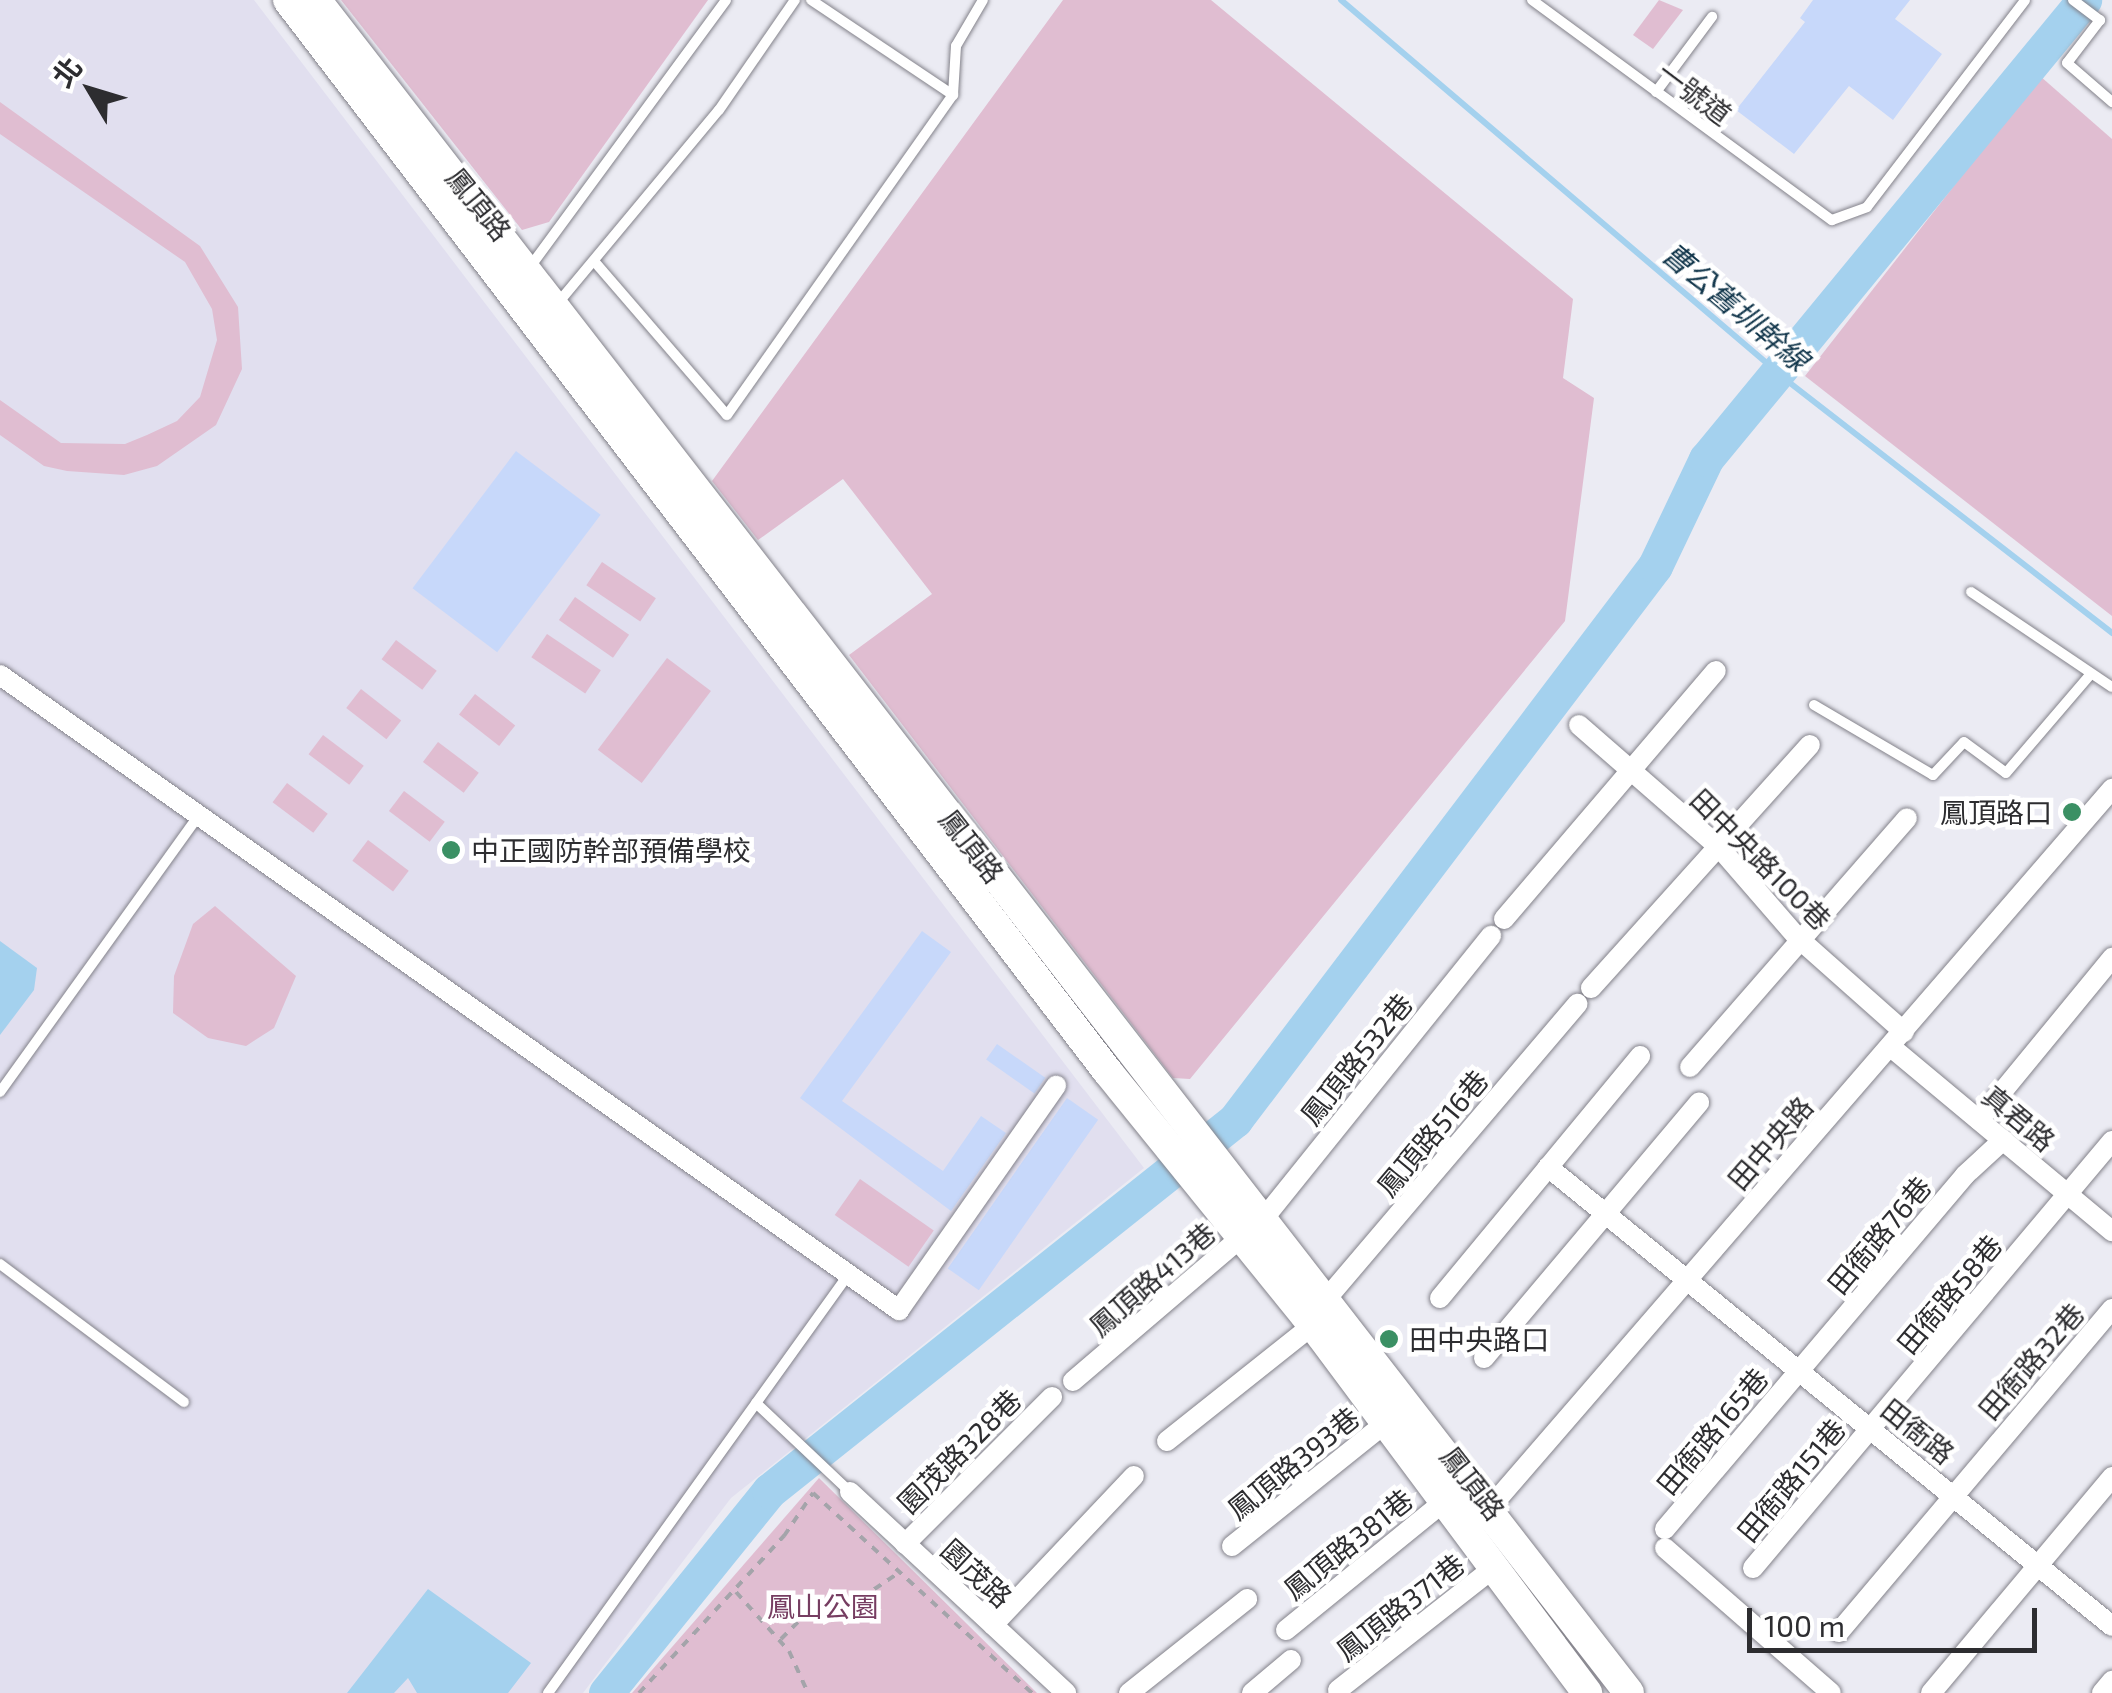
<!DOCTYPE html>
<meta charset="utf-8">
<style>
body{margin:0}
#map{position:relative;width:2112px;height:1693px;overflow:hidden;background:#ebebf3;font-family:"Exo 2","Noto Sans TC",sans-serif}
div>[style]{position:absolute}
.built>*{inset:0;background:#e1dfef}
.green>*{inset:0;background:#e0bdd1;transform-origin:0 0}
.water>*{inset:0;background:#a4d1ee}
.stream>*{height:6px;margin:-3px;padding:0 3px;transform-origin:3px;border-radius:3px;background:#a4d1ee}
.river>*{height:35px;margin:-17.5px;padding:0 17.5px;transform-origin:17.5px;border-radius:17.5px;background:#a4d1ee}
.building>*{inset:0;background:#c7d8fa;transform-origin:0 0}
.path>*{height:4px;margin-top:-2px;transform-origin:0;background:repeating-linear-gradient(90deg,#a4a4aa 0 8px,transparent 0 16px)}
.roads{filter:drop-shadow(0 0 2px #83828a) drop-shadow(0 0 2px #83828a)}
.service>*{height:10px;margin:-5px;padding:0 5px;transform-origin:5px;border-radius:5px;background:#fff}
.minor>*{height:20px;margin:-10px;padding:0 10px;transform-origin:10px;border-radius:10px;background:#fff}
.secondary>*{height:30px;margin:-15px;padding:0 15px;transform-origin:15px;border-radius:15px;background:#fff}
.dots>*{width:28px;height:28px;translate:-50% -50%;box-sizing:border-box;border:5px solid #fff;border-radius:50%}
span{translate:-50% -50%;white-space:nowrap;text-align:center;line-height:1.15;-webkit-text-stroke:9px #fff;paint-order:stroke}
.street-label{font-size:28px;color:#2d2d30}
.poi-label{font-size:28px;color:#2d2d30}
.right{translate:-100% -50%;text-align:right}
.left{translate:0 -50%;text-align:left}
.park-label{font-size:28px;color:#763d61}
.water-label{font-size:30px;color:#13374c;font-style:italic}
.north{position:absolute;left:40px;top:40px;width:100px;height:100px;-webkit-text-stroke:8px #fff;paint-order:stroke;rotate:308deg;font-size:28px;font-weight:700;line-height:40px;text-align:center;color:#2d2d30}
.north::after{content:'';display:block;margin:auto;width:35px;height:45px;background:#2d2d30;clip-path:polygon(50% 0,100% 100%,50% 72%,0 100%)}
.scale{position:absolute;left:1747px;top:1608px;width:290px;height:45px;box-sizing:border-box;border:5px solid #2d2d30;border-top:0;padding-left:12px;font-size:30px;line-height:35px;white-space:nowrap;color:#2d2d30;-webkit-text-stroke:8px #fff;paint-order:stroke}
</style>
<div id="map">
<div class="built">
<div style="clip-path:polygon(0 0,254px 0,1144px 1168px,731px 1498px,583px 1693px,0 1693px)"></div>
</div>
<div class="green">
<div style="clip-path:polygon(341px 0,708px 0,549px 222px,522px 230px)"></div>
<div style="clip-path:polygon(1063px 0,1211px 0,1573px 299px,1563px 378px,1594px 398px,1565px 621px,1190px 1079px,1173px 1078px,849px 655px,932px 594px,843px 479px,758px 540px,712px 481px)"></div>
<div style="clip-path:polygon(1659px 0,1683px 10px,1653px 49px,1633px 35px)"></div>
<div style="clip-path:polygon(2040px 76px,2112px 139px,2112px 616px,1805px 376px)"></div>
<div style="clip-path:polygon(0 102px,200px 246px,238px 307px,242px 369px,216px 425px,157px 466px,124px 475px,67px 471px,44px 466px,0 435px,0 400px,61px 443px,125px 444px,147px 435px,177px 421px,200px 397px,217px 340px,212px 309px,185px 262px,0 134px)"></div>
<div style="left:602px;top:562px;width:65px;height:28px;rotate:34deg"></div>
<div style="left:575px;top:597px;width:66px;height:28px;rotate:35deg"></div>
<div style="left:547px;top:634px;width:65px;height:28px;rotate:34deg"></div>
<div style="left:396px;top:640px;width:51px;height:24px;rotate:37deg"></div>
<div style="left:667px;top:658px;width:55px;height:115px;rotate:37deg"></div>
<div style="left:361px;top:689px;width:51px;height:24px;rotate:38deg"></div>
<div style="left:475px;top:694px;width:51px;height:26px;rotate:38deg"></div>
<div style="left:323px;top:735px;width:51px;height:24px;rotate:37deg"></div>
<div style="left:438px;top:742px;width:51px;height:25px;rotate:37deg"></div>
<div style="left:287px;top:783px;width:51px;height:24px;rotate:37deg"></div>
<div style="left:404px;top:791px;width:51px;height:25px;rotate:37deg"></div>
<div style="left:368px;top:840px;width:51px;height:26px;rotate:37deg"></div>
<div style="clip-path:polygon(215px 906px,296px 976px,274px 1028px,246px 1046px,208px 1038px,173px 1013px,174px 976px,193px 924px)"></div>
<div style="left:860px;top:1179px;width:90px;height:44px;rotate:35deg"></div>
<div style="clip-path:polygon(819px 1478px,1037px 1693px,632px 1693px)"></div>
</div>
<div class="water">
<div style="clip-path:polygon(0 941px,37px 968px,34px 990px,0 1035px)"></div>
<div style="clip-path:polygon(428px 1589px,531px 1663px,508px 1693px,417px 1693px,408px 1678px,394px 1693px,347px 1693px)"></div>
</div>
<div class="stream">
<div style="left:1341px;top:0;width:590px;rotate:40.46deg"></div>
<div style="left:1790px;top:383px;width:408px;rotate:37.8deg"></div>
</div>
<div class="river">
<div style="left:606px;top:1693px;width:260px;rotate:-51.1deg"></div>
<div style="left:769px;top:1491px;width:596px;rotate:-38.52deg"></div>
<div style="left:1235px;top:1120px;width:695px;rotate:-52.83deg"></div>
<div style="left:1655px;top:566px;width:119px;rotate:-64.5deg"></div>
<div style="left:1706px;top:459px;width:595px;rotate:-50.53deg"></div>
</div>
<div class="building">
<div style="clip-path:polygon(1813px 0,1910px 0,1895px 19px,1942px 54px,1893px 120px,1849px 86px,1794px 154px,1736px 110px,1805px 22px,1800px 18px)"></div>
<div style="left:516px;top:451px;width:106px;height:172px;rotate:37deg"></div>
<div style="clip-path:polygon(922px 931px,951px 952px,842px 1101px,943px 1171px,981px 1116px,1006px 1133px,951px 1211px,800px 1098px)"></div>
<div style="left:997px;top:1044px;width:59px;height:19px;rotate:35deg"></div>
<div style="left:1067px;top:1098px;width:38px;height:208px;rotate:35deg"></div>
</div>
<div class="path">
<div style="left:736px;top:1592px;width:79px;rotate:48.1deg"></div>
<div style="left:789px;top:1651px;width:46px;rotate:65.7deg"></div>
<div style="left:781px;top:1639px;width:28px;rotate:-45deg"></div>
<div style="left:801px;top:1619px;width:64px;rotate:-19.3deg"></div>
<div style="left:861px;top:1598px;width:47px;rotate:-33.7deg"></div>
<div style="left:639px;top:1693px;width:214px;rotate:-47.3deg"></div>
<div style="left:784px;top:1536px;width:52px;rotate:-56deg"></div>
<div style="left:813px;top:1493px;width:297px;rotate:42.4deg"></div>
</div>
<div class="roads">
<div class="service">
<div style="left:811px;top:0;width:171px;rotate:33.8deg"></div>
<div style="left:1532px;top:0;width:372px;rotate:36.3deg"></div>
<div style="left:1832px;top:220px;width:37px;rotate:-20deg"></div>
<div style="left:1867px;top:207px;width:260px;rotate:-52.6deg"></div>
<div style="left:2073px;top:0;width:34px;rotate:37deg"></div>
<div style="left:2100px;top:20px;width:54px;rotate:127.5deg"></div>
<div style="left:2067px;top:63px;width:60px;rotate:40.9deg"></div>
<div style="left:1656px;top:92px;width:94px;rotate:-53.3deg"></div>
<div style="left:594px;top:261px;width:203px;rotate:49.2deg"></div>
<div style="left:727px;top:415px;width:392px;rotate:-54.8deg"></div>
<div style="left:953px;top:95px;width:49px;rotate:-86.5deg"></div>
<div style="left:956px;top:46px;width:53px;rotate:-59.6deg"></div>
<div style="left:530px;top:267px;width:331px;rotate:-53.7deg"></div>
<div style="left:558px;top:303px;width:251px;rotate:-50.2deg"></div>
<div style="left:719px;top:110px;width:134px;rotate:-55.4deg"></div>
<div style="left:1971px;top:592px;width:170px;rotate:34deg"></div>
<div style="left:1814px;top:705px;width:138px;rotate:30.5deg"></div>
<div style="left:1933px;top:775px;width:45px;rotate:-46.8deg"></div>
<div style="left:1964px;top:742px;width:52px;rotate:36.4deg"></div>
<div style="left:2006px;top:773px;width:128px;rotate:-49.4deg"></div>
<div style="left:0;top:1092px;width:341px;rotate:-54.3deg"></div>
<div style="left:0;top:1264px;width:230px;rotate:36.9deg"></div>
<div style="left:756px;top:1403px;width:129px;rotate:43.4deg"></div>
<div style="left:548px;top:1693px;width:515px;rotate:-54.33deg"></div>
</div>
<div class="minor">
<div style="left:0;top:675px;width:1101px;rotate:35.24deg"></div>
<div style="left:899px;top:1310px;width:274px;rotate:-55deg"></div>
<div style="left:1579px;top:725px;width:186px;rotate:41.1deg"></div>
<div style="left:1719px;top:847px;width:119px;rotate:49.1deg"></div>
<div style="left:1797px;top:937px;width:143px;rotate:41.6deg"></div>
<div style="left:1504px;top:919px;width:326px;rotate:-49.5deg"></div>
<div style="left:1591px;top:988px;width:327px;rotate:-48deg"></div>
<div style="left:1891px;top:1047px;width:288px;rotate:39.8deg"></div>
<div style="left:1690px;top:1067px;width:330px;rotate:-48.9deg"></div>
<div style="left:1979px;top:1120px;width:210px;rotate:-50.6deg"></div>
<div style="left:1548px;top:1167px;width:727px;rotate:39.14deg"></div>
<div style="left:1328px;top:1297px;width:385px;rotate:-49.6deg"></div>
<div style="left:1440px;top:1298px;width:314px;rotate:-50.4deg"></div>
<div style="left:1484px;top:1358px;width:334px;rotate:-49.9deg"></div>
<div style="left:1073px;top:1381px;width:253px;rotate:-40.5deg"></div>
<div style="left:1265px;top:1217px;width:361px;rotate:-51.2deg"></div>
<div style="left:1167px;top:1441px;width:186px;rotate:-38.5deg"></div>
<div style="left:850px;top:1492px;width:295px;rotate:42.9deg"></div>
<div style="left:1482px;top:1517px;width:963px;rotate:-49.13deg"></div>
<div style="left:1665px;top:1529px;width:464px;rotate:-49.7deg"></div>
<div style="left:1965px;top:1175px;width:52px;rotate:-42.6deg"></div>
<div style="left:905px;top:1544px;width:208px;rotate:-45deg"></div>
<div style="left:1232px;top:1546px;width:198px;rotate:-38.7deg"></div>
<div style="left:1665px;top:1548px;width:220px;rotate:41.1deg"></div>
<div style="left:1753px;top:1568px;width:558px;rotate:-49.94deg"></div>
<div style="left:993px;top:1625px;width:205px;rotate:-46.6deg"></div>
<div style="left:1286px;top:1630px;width:205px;rotate:-39.1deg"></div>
<div style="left:1839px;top:1632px;width:423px;rotate:-49.8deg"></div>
<div style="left:1338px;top:1690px;width:199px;rotate:-38.1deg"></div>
<div style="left:1129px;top:1693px;width:151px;rotate:-38.5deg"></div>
<div style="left:1252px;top:1693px;width:51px;rotate:-40.2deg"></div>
<div style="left:1931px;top:1693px;width:282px;rotate:-50deg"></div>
<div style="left:2102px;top:1693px;width:16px;rotate:-50deg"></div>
</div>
<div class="secondary">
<div style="left:288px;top:0;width:1350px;rotate:52.59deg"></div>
<div style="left:1108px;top:1072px;width:326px;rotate:51deg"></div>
<div style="left:1313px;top:1325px;width:459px;rotate:53.3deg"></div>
<div style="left:316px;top:0;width:2142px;rotate:52.2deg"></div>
</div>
</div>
<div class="dots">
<div style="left:2072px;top:812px;background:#3b9064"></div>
<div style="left:451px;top:850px;background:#3b9064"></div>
<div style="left:1389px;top:1339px;background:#3b9064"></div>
</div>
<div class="street-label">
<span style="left:1695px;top:93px;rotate:37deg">一號道</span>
<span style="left:479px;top:204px;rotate:51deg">鳳頂路</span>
<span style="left:972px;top:846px;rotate:52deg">鳳頂路</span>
<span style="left:1761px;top:859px;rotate:45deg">田中央路100巷</span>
<span style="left:1356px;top:1059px;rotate:-51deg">鳳頂路532巷</span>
<span style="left:2019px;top:1118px;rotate:40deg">真君路</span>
<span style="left:1432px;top:1133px;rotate:-50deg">鳳頂路516巷</span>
<span style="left:1770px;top:1143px;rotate:-49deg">田中央路</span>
<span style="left:1879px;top:1235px;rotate:-50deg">田衙路76巷</span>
<span style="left:1152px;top:1279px;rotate:-41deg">鳳頂路413巷</span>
<span style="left:1949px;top:1294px;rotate:-50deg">田衙路58巷</span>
<span style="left:2031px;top:1361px;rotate:-49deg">田衙路32巷</span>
<span style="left:1712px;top:1431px;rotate:-50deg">田衙路165巷</span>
<span style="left:1918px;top:1431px;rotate:39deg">田衙路</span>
<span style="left:959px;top:1451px;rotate:-45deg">園茂路328巷</span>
<span style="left:1293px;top:1463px;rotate:-39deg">鳳頂路393巷</span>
<span style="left:1791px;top:1480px;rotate:-50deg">田衙路151巷</span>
<span style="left:1473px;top:1483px;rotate:52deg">鳳頂路</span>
<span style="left:1348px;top:1544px;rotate:-39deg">鳳頂路381巷</span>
<span style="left:977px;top:1573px;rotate:43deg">園茂路</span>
<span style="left:1400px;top:1607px;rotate:-38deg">鳳頂路371巷</span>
</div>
<div class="poi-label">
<span class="right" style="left:2052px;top:812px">鳳頂路口</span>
<span class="left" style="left:471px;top:850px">中正國防幹部預備學校</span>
<span class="left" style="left:1409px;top:1339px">田中央路口</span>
</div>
<div class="park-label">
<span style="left:823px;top:1606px">鳳山公園</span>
</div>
<div class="water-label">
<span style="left:1736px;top:306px;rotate:40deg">曹公舊圳幹線</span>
</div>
<div class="north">北</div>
<div class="scale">100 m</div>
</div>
